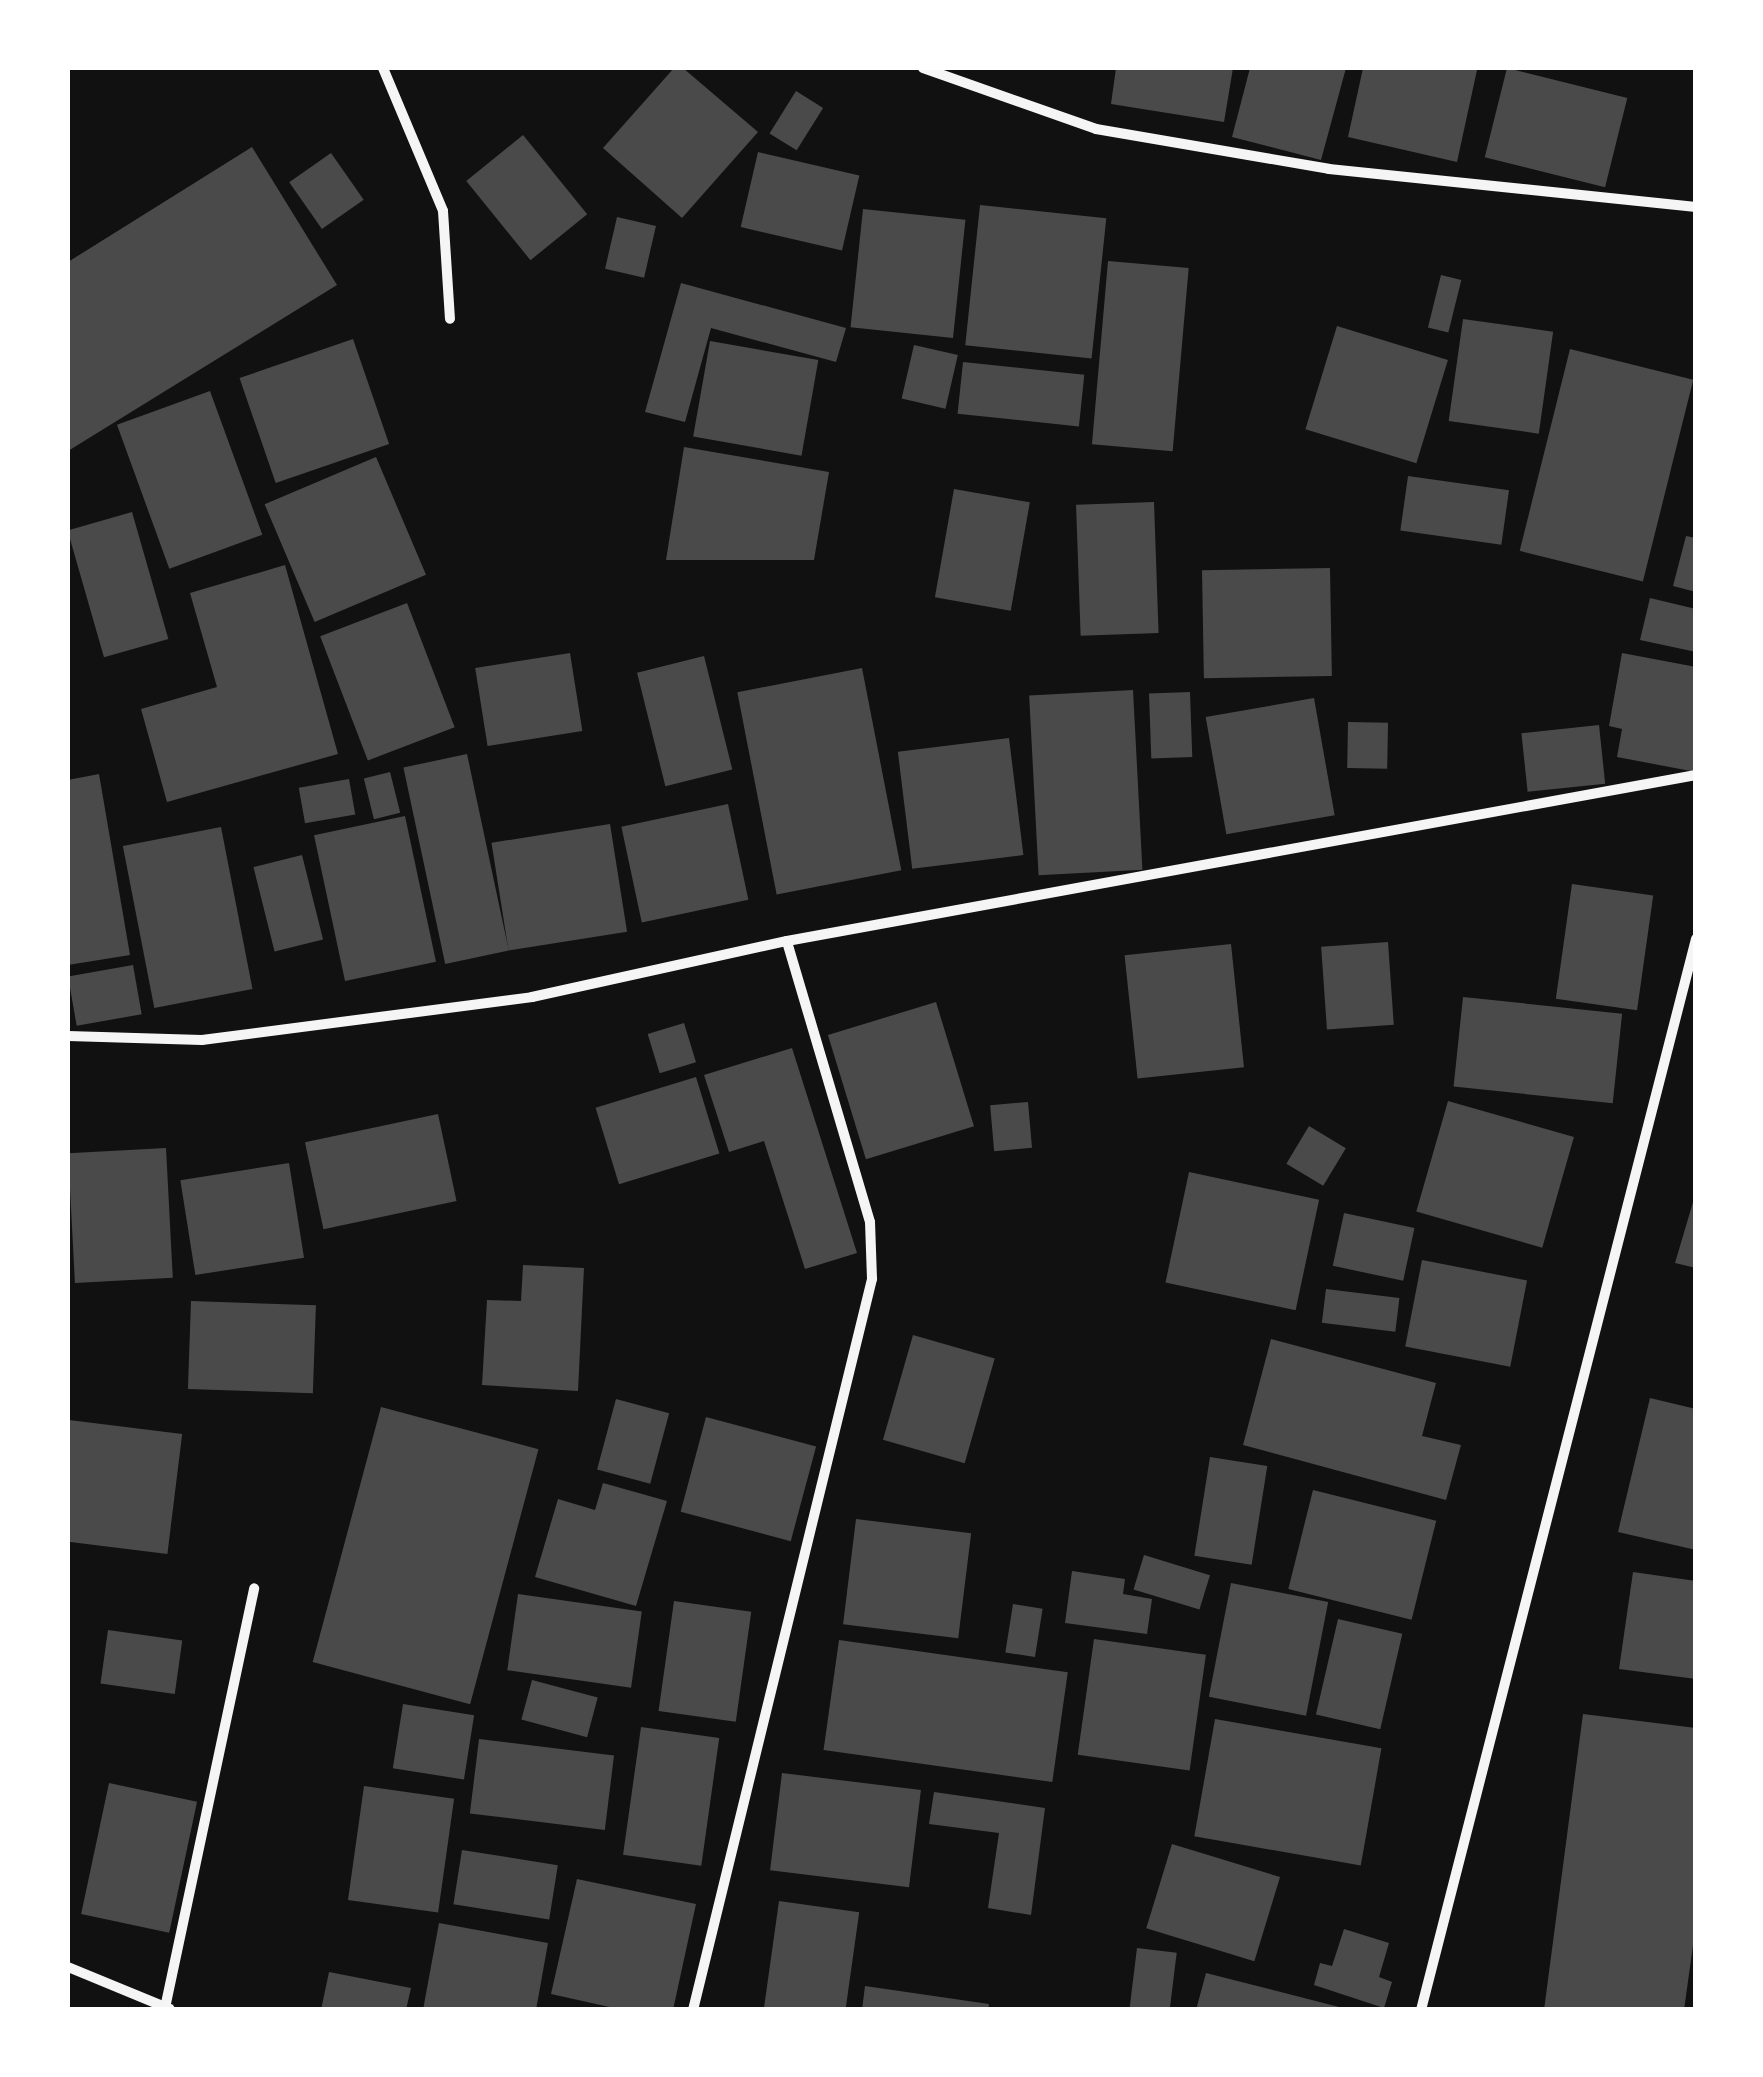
<!DOCTYPE html>
<style>
body{margin:0}
#map{position:relative;width:1763px;height:2077px;overflow:hidden;background:#111;font-family:Lato,sans-serif}
div>[style]{position:absolute}
.building>*{inset:0;background:#4a4a4a;transform-origin:0 0}
.minor>*{height:10px;margin:-5px;padding:0 5px;transform-origin:5px;border-radius:5px;background:#f5f5f5}
span{translate:-50% -50%;white-space:nowrap;text-align:center;line-height:1.15;-webkit-text-stroke:10px #fff;paint-order:stroke}
.frame{position:absolute;inset:0;border:70px solid #fff;pointer-events:none}
</style>
<div id="map">
<div class="building">
<div style="clip-path:polygon(674px 68px,683px 68px,758px 132px,682px 218px,603px 148px)"></div>
<div style="clip-path:polygon(1116px 68px,1233px 68px,1224px 122px,1111px 104px)"></div>
<div style="clip-path:polygon(1250px 68px,1346px 68px,1321px 160px,1232px 137px)"></div>
<div style="clip-path:polygon(1363px 68px,1477px 70px,1457px 162px,1348px 137px)"></div>
<div style="left:1507px;top:68px;width:124px;height:92px;rotate:14deg"></div>
<div style="left:796px;top:91px;width:32px;height:50px;rotate:32deg"></div>
<div style="left:523px;top:135px;width:102px;height:73px;rotate:51deg"></div>
<div style="clip-path:polygon(252px 147px,337px 285px,68px 451px,68px 262px)"></div>
<div style="left:758px;top:152px;width:104px;height:77px;rotate:13deg"></div>
<div style="left:331px;top:153px;width:57px;height:51px;rotate:55deg"></div>
<div style="left:980px;top:205px;width:127px;height:141px;rotate:6deg"></div>
<div style="left:863px;top:209px;width:103px;height:119px;rotate:6deg"></div>
<div style="left:617px;top:217px;width:40px;height:53px;rotate:13deg"></div>
<div style="left:1108px;top:261px;width:81px;height:184px;rotate:5deg"></div>
<div style="left:1441px;top:275px;width:21px;height:54px;rotate:14deg"></div>
<div style="clip-path:polygon(681px 283px,846px 328px,836px 362px,711px 328px,685px 422px,645px 412px)"></div>
<div style="left:1463px;top:319px;width:91px;height:103px;rotate:8deg"></div>
<div style="left:1337px;top:326px;width:116px;height:108px;rotate:17deg"></div>
<div style="left:353px;top:339px;width:111px;height:120px;rotate:71deg"></div>
<div style="left:710px;top:341px;width:110px;height:97px;rotate:10deg"></div>
<div style="left:914px;top:345px;width:45px;height:55px;rotate:13deg"></div>
<div style="left:1570px;top:349px;width:127px;height:208px;rotate:14deg"></div>
<div style="left:963px;top:362px;width:122px;height:52px;rotate:6deg"></div>
<div style="left:210px;top:391px;width:153px;height:99px;rotate:70deg"></div>
<div style="clip-path:polygon(684px 447px,829px 472px,814px 560px,666px 560px)"></div>
<div style="left:376px;top:457px;width:128px;height:121px;rotate:67deg"></div>
<div style="left:1408px;top:476px;width:102px;height:55px;rotate:8deg"></div>
<div style="left:954px;top:489px;width:77px;height:110px;rotate:10deg"></div>
<div style="left:1154px;top:502px;width:131px;height:78px;rotate:88deg"></div>
<div style="left:132px;top:512px;width:132px;height:67px;rotate:74deg"></div>
<div style="clip-path:polygon(1686px 536px,1696px 538px,1696px 592px,1673px 586px)"></div>
<div style="clip-path:polygon(285px 565px,338px 754px,167px 802px,141px 709px,217px 687px,190px 593px)"></div>
<div style="left:1330px;top:568px;width:108px;height:128px;rotate:89deg"></div>
<div style="clip-path:polygon(1650px 598px,1696px 609px,1696px 652px,1640px 640px)"></div>
<div style="left:407px;top:603px;width:133px;height:93px;rotate:69deg"></div>
<div style="left:570px;top:653px;width:79px;height:96px;rotate:81deg"></div>
<div style="clip-path:polygon(1622px 653px,1696px 667px,1696px 772px,1617px 757px,1622px 729px,1609px 726px)"></div>
<div style="left:704px;top:656px;width:117px;height:69px;rotate:76deg"></div>
<div style="left:862px;top:668px;width:206px;height:127px;rotate:79deg"></div>
<div style="left:1133px;top:690px;width:180px;height:104px;rotate:87deg"></div>
<div style="left:1190px;top:692px;width:65px;height:41px;rotate:88deg"></div>
<div style="left:1314px;top:698px;width:119px;height:110px;rotate:80deg"></div>
<div style="left:1348px;top:722px;width:40px;height:46px;rotate:1deg"></div>
<div style="left:1599px;top:725px;width:59px;height:78px;rotate:84deg"></div>
<div style="left:1009px;top:738px;width:118px;height:112px;rotate:83deg"></div>
<div style="left:467px;top:754px;width:201px;height:65px;rotate:78deg"></div>
<div style="left:390px;top:772px;width:42px;height:27px;rotate:76deg"></div>
<div style="clip-path:polygon(99px 774px,130px 955px,68px 965px,68px 780px)"></div>
<div style="left:349px;top:779px;width:36px;height:51px;rotate:80deg"></div>
<div style="left:728px;top:804px;width:98px;height:109px;rotate:78deg"></div>
<div style="left:405px;top:816px;width:149px;height:93px;rotate:78deg"></div>
<div style="left:610px;top:824px;width:109px;height:120px;rotate:81deg"></div>
<div style="left:221px;top:827px;width:165px;height:100px;rotate:79deg"></div>
<div style="left:302px;top:855px;width:87px;height:50px;rotate:76deg"></div>
<div style="left:1572px;top:884px;width:82px;height:116px;rotate:8deg"></div>
<div style="left:1388px;top:942px;width:83px;height:67px;rotate:86deg"></div>
<div style="left:1231px;top:944px;width:124px;height:107px;rotate:84deg"></div>
<div style="left:133px;top:965px;width:50px;height:66px;rotate:80deg"></div>
<div style="left:1463px;top:997px;width:160px;height:90px;rotate:6deg"></div>
<div style="left:936px;top:1002px;width:130px;height:113px;rotate:73deg"></div>
<div style="left:684px;top:1023px;width:41px;height:38px;rotate:73deg"></div>
<div style="clip-path:polygon(792px 1048px,857px 1253px,805px 1269px,764px 1141px,729px 1152px,704px 1075px)"></div>
<div style="left:696px;top:1077px;width:80px;height:105px;rotate:73deg"></div>
<div style="left:1448px;top:1101px;width:131px;height:115px;rotate:16deg"></div>
<div style="left:1028px;top:1102px;width:46px;height:38px;rotate:85deg"></div>
<div style="left:438px;top:1114px;width:89px;height:136px;rotate:78deg"></div>
<div style="left:1309px;top:1126px;width:43px;height:44px;rotate:31deg"></div>
<div style="left:166px;top:1148px;width:130px;height:98px;rotate:87deg"></div>
<div style="left:289px;top:1163px;width:96px;height:110px;rotate:81deg"></div>
<div style="left:1189px;top:1172px;width:133px;height:113px;rotate:12deg"></div>
<div style="clip-path:polygon(1696px 1192px,1696px 1268px,1675px 1263px)"></div>
<div style="left:1344px;top:1213px;width:72px;height:54px;rotate:12deg"></div>
<div style="left:1422px;top:1260px;width:107px;height:88px;rotate:11deg"></div>
<div style="clip-path:polygon(523px 1265px,584px 1268px,578px 1391px,482px 1385px,487px 1300px,521px 1301px)"></div>
<div style="left:1326px;top:1289px;width:74px;height:34px;rotate:7deg"></div>
<div style="left:191px;top:1301px;width:125px;height:88px;rotate:2deg"></div>
<div style="left:913px;top:1335px;width:85px;height:109px;rotate:16deg"></div>
<div style="clip-path:polygon(1271px 1339px,1436px 1383px,1422px 1436px,1461px 1445px,1446px 1500px,1243px 1445px)"></div>
<div style="clip-path:polygon(1650px 1398px,1696px 1409px,1696px 1550px,1618px 1532px)"></div>
<div style="left:616px;top:1399px;width:55px;height:73px;rotate:15deg"></div>
<div style="left:381px;top:1407px;width:163px;height:264px;rotate:15deg"></div>
<div style="left:706px;top:1417px;width:114px;height:98px;rotate:15deg"></div>
<div style="left:69px;top:1420px;width:114px;height:121px;rotate:7deg"></div>
<div style="left:1210px;top:1457px;width:58px;height:100px;rotate:9deg"></div>
<div style="clip-path:polygon(603px 1483px,667px 1501px,636px 1606px,535px 1577px,558px 1499px,595px 1510px)"></div>
<div style="left:1313px;top:1490px;width:127px;height:102px;rotate:14deg"></div>
<div style="left:856px;top:1519px;width:116px;height:106px;rotate:7deg"></div>
<div style="left:1144px;top:1555px;width:69px;height:36px;rotate:17deg"></div>
<div style="clip-path:polygon(1072px 1571px,1125px 1579px,1123px 1594px,1152px 1599px,1147px 1634px,1065px 1623px)"></div>
<div style="clip-path:polygon(1633px 1572px,1696px 1581px,1696px 1679px,1619px 1669px)"></div>
<div style="left:1231px;top:1583px;width:99px;height:116px;rotate:11deg"></div>
<div style="left:518px;top:1594px;width:125px;height:77px;rotate:8deg"></div>
<div style="left:674px;top:1601px;width:78px;height:111px;rotate:8deg"></div>
<div style="left:1013px;top:1604px;width:30px;height:49px;rotate:9deg"></div>
<div style="left:1338px;top:1619px;width:66px;height:98px;rotate:13deg"></div>
<div style="left:108px;top:1630px;width:75px;height:54px;rotate:8deg"></div>
<div style="left:1094px;top:1639px;width:113px;height:117px;rotate:8deg"></div>
<div style="left:839px;top:1640px;width:231px;height:111px;rotate:8deg"></div>
<div style="left:532px;top:1680px;width:68px;height:41px;rotate:15deg"></div>
<div style="left:403px;top:1704px;width:72px;height:65px;rotate:9deg"></div>
<div style="clip-path:polygon(1583px 1714px,1696px 1728px,1696px 1924px,1684px 2010px,1544px 2010px)"></div>
<div style="left:1215px;top:1719px;width:169px;height:119px;rotate:10deg"></div>
<div style="left:641px;top:1727px;width:79px;height:129px;rotate:8deg"></div>
<div style="left:479px;top:1739px;width:136px;height:75px;rotate:7deg"></div>
<div style="left:782px;top:1773px;width:140px;height:98px;rotate:7deg"></div>
<div style="left:109px;top:1783px;width:90px;height:134px;rotate:12deg"></div>
<div style="left:364px;top:1786px;width:91px;height:115px;rotate:8deg"></div>
<div style="clip-path:polygon(934px 1792px,1045px 1808px,1031px 1915px,988px 1908px,999px 1833px,929px 1824px)"></div>
<div style="left:1172px;top:1844px;width:113px;height:88px;rotate:17deg"></div>
<div style="left:462px;top:1850px;width:97px;height:55px;rotate:9deg"></div>
<div style="clip-path:polygon(577px 1879px,696px 1904px,673px 2010px,623px 2010px,551px 1994px)"></div>
<div style="left:779px;top:1901px;width:81px;height:110px;rotate:8deg"></div>
<div style="clip-path:polygon(439px 1923px,548px 1943px,536px 2010px,423px 2010px)"></div>
<div style="clip-path:polygon(1344px 1929px,1389px 1943px,1379px 1977px,1392px 1982px,1384px 2008px,1314px 1985px,1320px 1963px,1332px 1966px)"></div>
<div style="left:1137px;top:1948px;width:40px;height:63px;rotate:7deg"></div>
<div style="clip-path:polygon(329px 1972px,411px 1988px,406px 2010px,321px 2010px)"></div>
<div style="clip-path:polygon(1206px 1973px,1343px 2008px,1343px 2010px,1196px 2010px)"></div>
<div style="clip-path:polygon(865px 1986px,989px 2004px,988px 2010px,862px 2010px)"></div>
</div>
<div class="minor">
<div style="left:383px;top:68px;width:155px;rotate:67.2deg"></div>
<div style="left:443px;top:211px;width:108px;rotate:86.3deg"></div>
<div style="left:923px;top:68px;width:183px;rotate:19.4deg"></div>
<div style="left:1096px;top:129px;width:236px;rotate:9.7deg"></div>
<div style="left:1329px;top:169px;width:369px;rotate:5.9deg"></div>
<div style="left:68px;top:1036px;width:134px;rotate:1.7deg"></div>
<div style="left:202px;top:1040px;width:333px;rotate:-7.4deg"></div>
<div style="left:532px;top:997px;width:261px;rotate:-12.4deg"></div>
<div style="left:787px;top:941px;width:924px;rotate:-10.35deg"></div>
<div style="left:68px;top:1967px;width:110px;rotate:22.4deg"></div>
<div style="left:165px;top:2008px;width:429px;rotate:-78deg"></div>
<div style="left:693px;top:2010px;width:753px;rotate:-76.24deg"></div>
<div style="left:872px;top:1279px;width:57px;rotate:-92deg"></div>
<div style="left:870px;top:1222px;width:293px;rotate:-106.5deg"></div>
<div style="left:1421px;top:2010px;width:1106px;rotate:-75.6deg"></div>
</div>
<div class="frame"></div>
</div>
